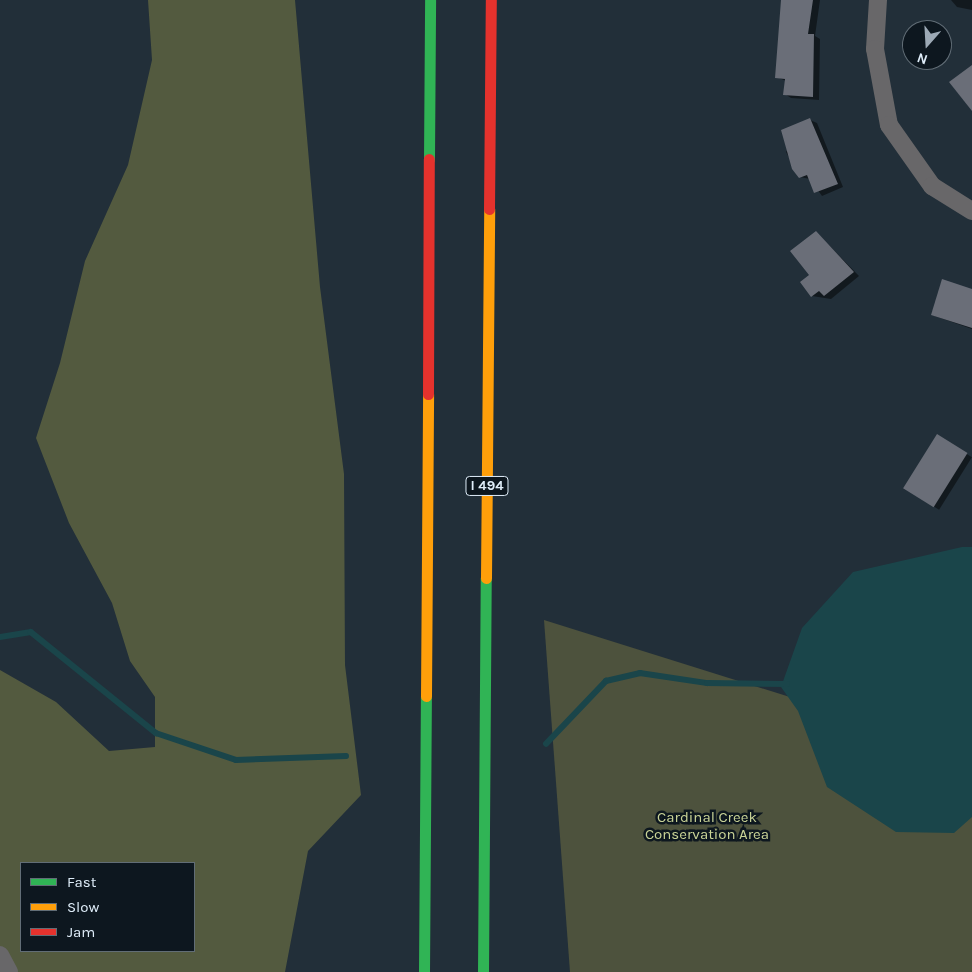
<!DOCTYPE html>
<style>
body{margin:0}
#map{position:relative;width:972px;height:972px;overflow:hidden;background:#222f39;font-family:Karla,sans-serif}
div>[style]{position:absolute}
.green>*{inset:0;background:#4d523d}
.forest>*{inset:0;background:#535a3f}
.water>*{inset:0;background:#1a454a}
.shadow>*{inset:0;background:#0007;transform-origin:0 0}
.stream>*{height:5.5px;margin:-2.75px;padding:0 2.75px;transform-origin:2.75px;border-radius:2.75px;background:#1a454a}
.building>*{inset:0;background:#6a6e78;transform-origin:0 0}
.street>*{height:18px;margin:-9px;padding:0 9px;transform-origin:9px;border-radius:9px;background:#686769}
.fast>*{height:11px;margin:-5.5px;padding:0 5.5px;transform-origin:5.5px;border-radius:5.5px;background:#30b455}
.slow>*{height:11px;margin:-5.5px;padding:0 5.5px;transform-origin:5.5px;border-radius:5.5px;background:#ff9f0a}
.jam>*{height:11px;margin:-5.5px;padding:0 5.5px;transform-origin:5.5px;border-radius:5.5px;background:#e5322d}
span{translate:-50% -50%;white-space:nowrap;text-align:center;line-height:1.15;-webkit-text-stroke:5px #0d171f;paint-order:stroke}
.shield-label span{padding:1px 4px;background:#0d171f;border:1px solid;border-radius:4px;-webkit-text-stroke-width:0}
.shield-label{font-size:14px;color:#dfedf9;font-weight:700}
.park-label{font-size:15px;color:#cad497}
.legend{position:absolute;left:20px;top:862px;width:175px;height:90px;box-sizing:border-box;background:#0d171f;border:1px solid #616d76;margin:0;padding:6px 9px;list-style:none;font-size:15px;color:#dfedf9}
.legend li{display:flex;align-items:center;gap:10px;height:25px}
.legend b{width:25px;border:1px solid #616d76}
.north{position:absolute;left:902px;top:20px;width:50px;height:50px;box-sizing:border-box;background:#0d171f;border:1px solid #616d76;border-radius:50%;rotate:199deg;font-size:14px;font-weight:700;line-height:20px;text-align:center;color:#dfedf9}
.north::after{content:'';display:block;margin:auto;width:18px;height:22px;background:#9daab6;clip-path:polygon(50% 0,100% 100%,50% 72%,0 100%)}
</style>
<div id="map">
<div class="green">
<div style="clip-path:polygon(544px 620px,972px 754px,972px 972px,570px 972px)"></div>
</div>
<div class="forest">
<div style="clip-path:polygon(evenodd,148px 0,295px 0,320px 287px,344px 474px,345px 665px,361px 795px,308px 851px,285px 972px,0 972px,0 670px,56px 702px,109px 751px,155px 747px,155px 697px,130px 661px,112px 603px,69px 523px,36px 438px,60px 363px,85px 261px,128px 165px,152px 60px,148px 0,21px 863px,194px 863px,194px 951px,21px 951px,21px 863px)"></div>
</div>
<div class="water">
<div style="clip-path:polygon(962px 547px,972px 547px,972px 817px,954px 833px,896px 832px,827px 787px,798px 711px,781px 687px,802px 628px,853px 572px)"></div>
</div>
<div class="shadow">
<div style="clip-path:polygon(785px 0,820px 0,815px 36px,820px 39px,819px 100px,791px 98px,785px 94px,786px 81px,777px 77px)"></div>
<div style="clip-path:polygon(951px 0,972px 0,972px 10px,957px 7px)"></div>
<div style="clip-path:polygon(810px 120px,817px 123px,843px 187px,822px 196px,810px 179px,800px 177px,786px 152px)"></div>
<div style="clip-path:polygon(816px 232px,859px 276px,831px 299px,812px 296px)"></div>
<div style="clip-path:polygon(972px 290px,972px 329px,932px 315px)"></div>
<div style="left:938px;top:436px;width:40px;height:62px;rotate:32deg"></div>
</div>
<div class="stream">
<div style="left:0;top:637px;width:31px;rotate:-9deg"></div>
<div style="left:31px;top:632px;width:161px;rotate:38.9deg"></div>
<div style="left:156px;top:733px;width:84px;rotate:18.6deg"></div>
<div style="left:236px;top:760px;width:110px;rotate:-2.1deg"></div>
<div style="left:546px;top:744px;width:87px;rotate:-46.4deg"></div>
<div style="left:606px;top:681px;width:35px;rotate:-13deg"></div>
<div style="left:640px;top:673px;width:68px;rotate:8.5deg"></div>
<div style="left:707px;top:683px;width:80px;rotate:0.7deg"></div>
</div>
<div class="building">
<div style="clip-path:polygon(781px 0,813px 0,808px 34px,814px 34px,813px 97px,783px 95px,785px 79px,775px 78px)"></div>
<div style="clip-path:polygon(972px 65px,972px 111px,949px 82px)"></div>
<div style="clip-path:polygon(810px 118px,838px 184px,814px 193px,807px 175px,799px 178px,792px 169px,781px 130px)"></div>
<div style="clip-path:polygon(816px 231px,854px 272px,824px 296px,819px 291px,811px 297px,800px 282px,809px 275px,790px 251px)"></div>
<div style="clip-path:polygon(942px 279px,972px 289px,972px 328px,931px 315px)"></div>
<div style="left:937px;top:434px;width:36px;height:64px;rotate:32deg"></div>
</div>
<div class="street">
<div style="left:878px;top:0;width:49px;rotate:93.5deg"></div>
<div style="left:875px;top:49px;width:77px;rotate:79.6deg"></div>
<div style="left:889px;top:125px;width:75px;rotate:54.8deg"></div>
<div style="left:932px;top:186px;width:47px;rotate:32deg"></div>
<div style="left:0;top:955px;width:19px;rotate:62deg"></div>
</div>
<div class="fast">
<div style="left:429px;top:159px;width:159px;rotate:-89.6deg"></div>
<div style="left:424px;top:972px;width:276px;rotate:-89.6deg"></div>
<div style="left:483px;top:972px;width:394px;rotate:-89.6deg"></div>
</div>
<div class="slow">
<div style="left:486px;top:578px;width:369px;rotate:-89.5deg"></div>
<div style="left:426px;top:696px;width:302px;rotate:-89.6deg"></div>
</div>
<div class="jam">
<div style="left:489px;top:209px;width:209px;rotate:-89.5deg"></div>
<div style="left:428px;top:394px;width:235px;rotate:-89.8deg"></div>
</div>
<div class="shield-label">
<span style="left:487px;top:486px">I 494</span>
</div>
<div class="park-label">
<span style="left:707px;top:826px">Cardinal Creek<br>Conservation Area</span>
</div>
<ul class="legend">
<li><b style="height:6px;background:#30b455"></b>Fast</li>
<li><b style="height:6px;background:#ff9f0a"></b>Slow</li>
<li><b style="height:6px;background:#e5322d"></b>Jam</li>
</ul>
<div class="north">N</div>
</div>
